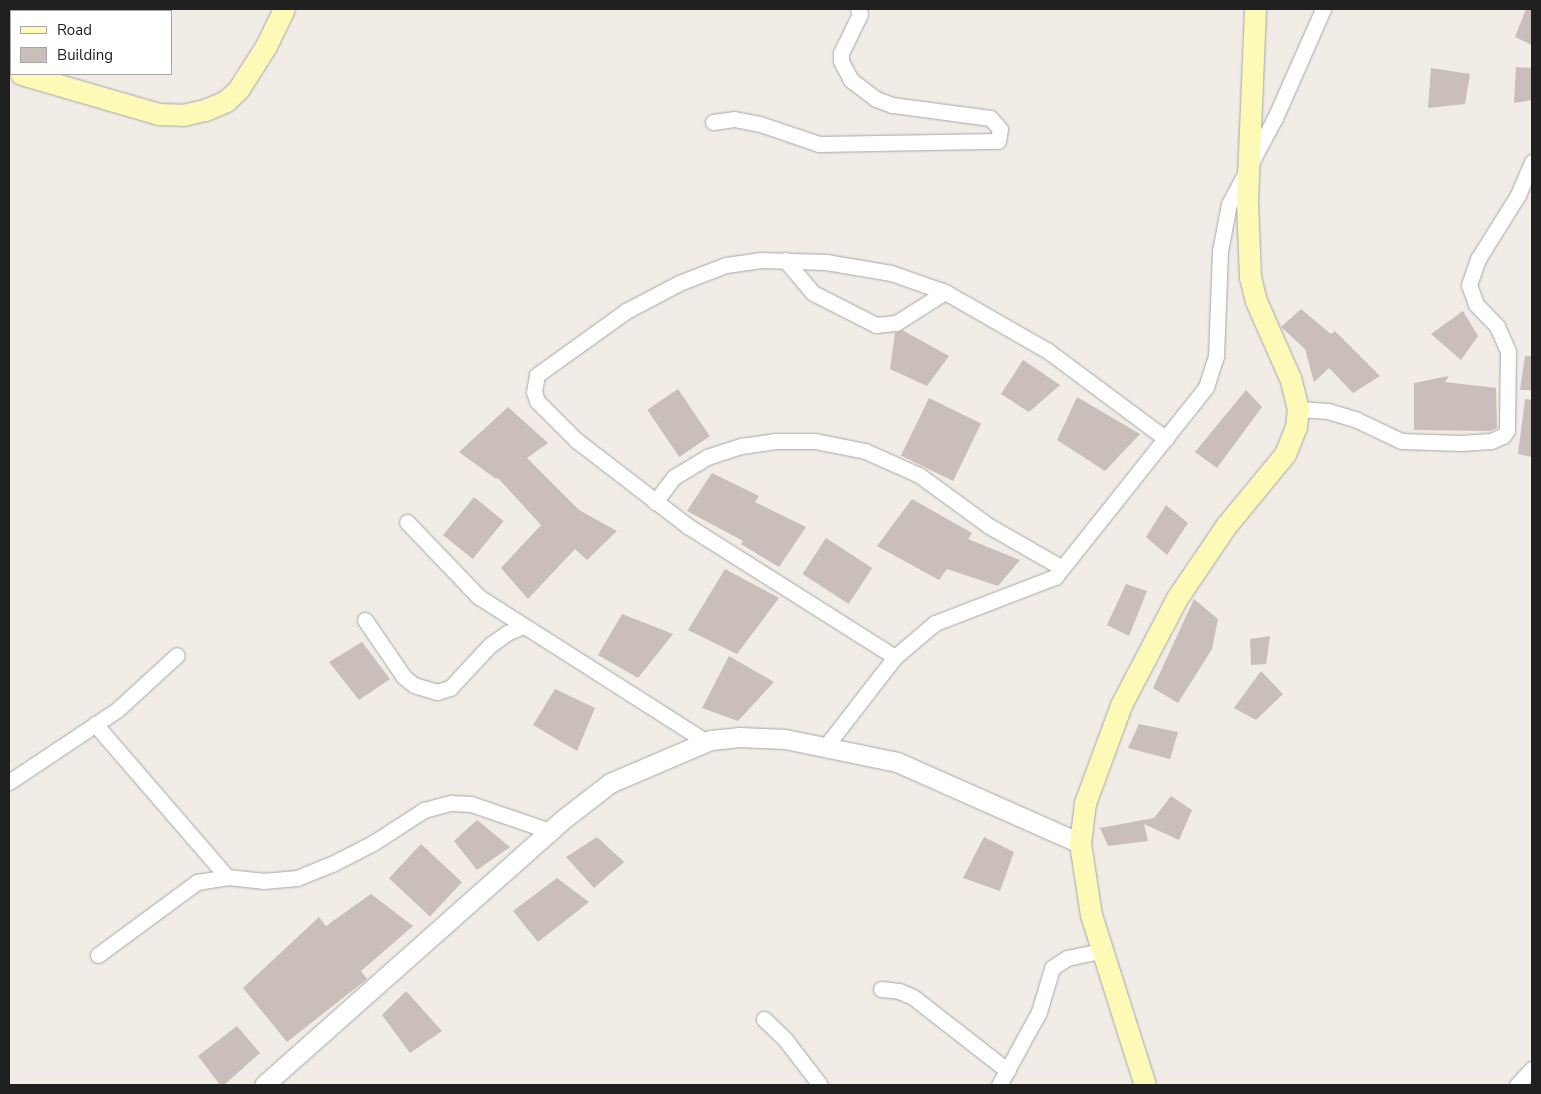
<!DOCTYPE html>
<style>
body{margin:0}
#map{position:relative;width:1541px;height:1094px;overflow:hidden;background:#f1ece6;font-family:"Nunito Sans",sans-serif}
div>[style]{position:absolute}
.building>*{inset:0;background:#c9beb9;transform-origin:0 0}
.roads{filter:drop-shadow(0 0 1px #a7a7a7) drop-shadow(0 0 1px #a7a7a7)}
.minor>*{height:15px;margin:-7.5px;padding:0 7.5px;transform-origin:7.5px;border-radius:7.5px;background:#fff}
.tertiary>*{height:19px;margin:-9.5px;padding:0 9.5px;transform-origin:9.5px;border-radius:9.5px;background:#fff}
.secondary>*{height:21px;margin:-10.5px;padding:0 10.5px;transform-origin:10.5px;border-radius:10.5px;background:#fdfab8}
span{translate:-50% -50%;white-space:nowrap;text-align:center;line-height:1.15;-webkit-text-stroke:5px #fff;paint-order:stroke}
.frame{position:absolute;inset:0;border:10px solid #202020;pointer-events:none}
.legend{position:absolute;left:10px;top:10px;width:162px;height:65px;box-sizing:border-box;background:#fff;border:1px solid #a6a6a6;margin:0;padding:6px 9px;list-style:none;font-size:15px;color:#202020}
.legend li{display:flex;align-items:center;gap:10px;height:25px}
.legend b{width:25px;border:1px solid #a6a6a6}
</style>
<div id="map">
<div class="building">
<div style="clip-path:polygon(1526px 9px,1532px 9px,1532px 45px,1515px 37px)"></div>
<div style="clip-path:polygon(1516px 67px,1532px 68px,1532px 100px,1514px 103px)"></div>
<div style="clip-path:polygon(1431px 68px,1470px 74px,1465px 104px,1428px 108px)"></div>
<div style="clip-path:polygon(1301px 309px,1331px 334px,1335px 331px,1380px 376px,1353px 393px,1329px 368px,1314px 382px,1305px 349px,1281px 327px)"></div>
<div style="clip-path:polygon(1463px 311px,1478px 336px,1461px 360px,1431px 334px)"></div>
<div style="clip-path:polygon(902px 330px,949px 356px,927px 386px,890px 369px,895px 333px)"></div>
<div style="clip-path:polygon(1525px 356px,1532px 356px,1532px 390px,1520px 390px)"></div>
<div style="clip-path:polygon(1023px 360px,1060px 385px,1029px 412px,1001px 394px)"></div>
<div style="clip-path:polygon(1449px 376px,1445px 382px,1496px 388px,1497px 428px,1490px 431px,1414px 430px,1414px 383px)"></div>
<div style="left:678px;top:389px;width:57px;height:37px;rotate:56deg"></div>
<div style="clip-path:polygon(1246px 390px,1262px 407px,1217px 468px,1195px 452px)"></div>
<div style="clip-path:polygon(1077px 397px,1140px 434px,1105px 471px,1057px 440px)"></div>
<div style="left:929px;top:398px;width:58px;height:64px;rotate:26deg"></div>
<div style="clip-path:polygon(1525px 399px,1532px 400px,1532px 457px,1518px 454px)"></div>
<div style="clip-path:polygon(508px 407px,548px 443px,527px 458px,579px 510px,617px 531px,587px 560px,575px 549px,528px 599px,501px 568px,541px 525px,498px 478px,496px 479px,459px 452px)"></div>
<div style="clip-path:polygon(712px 473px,759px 496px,755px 502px,806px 527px,779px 567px,741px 544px,743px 541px,687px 511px)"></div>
<div style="left:474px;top:497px;width:38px;height:49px;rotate:39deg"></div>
<div style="clip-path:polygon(912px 499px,972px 533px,968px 539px,1020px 560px,998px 586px,947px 569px,939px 580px,877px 546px)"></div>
<div style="clip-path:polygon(1166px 505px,1188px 523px,1167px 555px,1146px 537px)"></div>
<div style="left:826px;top:538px;width:55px;height:43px;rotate:33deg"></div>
<div style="clip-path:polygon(725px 569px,779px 598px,737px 654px,688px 630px)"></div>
<div style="clip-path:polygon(1126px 584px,1147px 591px,1129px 636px,1107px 625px)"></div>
<div style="clip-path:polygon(1194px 599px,1218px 619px,1212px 649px,1178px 703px,1153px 688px)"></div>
<div style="clip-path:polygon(622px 614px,673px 634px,638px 678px,598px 655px)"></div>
<div style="clip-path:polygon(1270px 636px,1266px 664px,1251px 665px,1250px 639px)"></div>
<div style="clip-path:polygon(362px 642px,390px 679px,359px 700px,329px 662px)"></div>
<div style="clip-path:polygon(729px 656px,774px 682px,738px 721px,702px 708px)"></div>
<div style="clip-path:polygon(1261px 671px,1283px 694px,1256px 720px,1234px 708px)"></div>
<div style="clip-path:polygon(555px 689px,595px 708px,577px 751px,533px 725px)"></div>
<div style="clip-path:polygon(1139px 724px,1178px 732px,1170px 759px,1128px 748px)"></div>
<div style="clip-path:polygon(1171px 796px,1192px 810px,1179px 840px,1144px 824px,1148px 841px,1108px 846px,1100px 828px,1154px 818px)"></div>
<div style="clip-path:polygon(477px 820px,510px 847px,477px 870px,454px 841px)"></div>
<div style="clip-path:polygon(597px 837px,624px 862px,594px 888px,566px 857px)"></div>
<div style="clip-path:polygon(984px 837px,1014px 852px,1000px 891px,963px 878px)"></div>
<div style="left:421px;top:844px;width:56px;height:47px;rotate:43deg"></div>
<div style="clip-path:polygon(557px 878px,589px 902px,538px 942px,513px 911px)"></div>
<div style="clip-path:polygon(371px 894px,413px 926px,361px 971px,367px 979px,287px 1042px,243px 988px,319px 917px,326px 926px)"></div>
<div style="clip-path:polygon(406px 991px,442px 1031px,410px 1053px,382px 1015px)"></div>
<div style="clip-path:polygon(237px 1026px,260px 1053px,224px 1085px,220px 1085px,198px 1056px)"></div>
</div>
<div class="roads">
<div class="minor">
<div style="left:713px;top:122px;width:21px;rotate:-8deg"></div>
<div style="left:734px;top:119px;width:26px;rotate:11deg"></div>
<div style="left:760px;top:124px;width:62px;rotate:18.7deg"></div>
<div style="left:819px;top:144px;width:179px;rotate:-1deg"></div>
<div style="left:998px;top:141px;width:12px;rotate:-81deg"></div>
<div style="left:1000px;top:129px;width:15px;rotate:-132deg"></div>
<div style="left:990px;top:118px;width:99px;rotate:-172.4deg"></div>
<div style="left:892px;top:105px;width:17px;rotate:-159deg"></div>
<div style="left:876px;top:99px;width:31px;rotate:-143deg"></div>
<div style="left:851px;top:80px;width:21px;rotate:-118deg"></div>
<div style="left:841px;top:61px;width:8px;rotate:-90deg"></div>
<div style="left:841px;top:53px;width:43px;rotate:-64deg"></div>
<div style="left:860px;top:14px;width:5px;rotate:-112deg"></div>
<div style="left:785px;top:260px;width:43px;rotate:49.7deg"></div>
<div style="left:813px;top:293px;width:71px;rotate:26.9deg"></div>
<div style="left:876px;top:325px;width:20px;rotate:-6deg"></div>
<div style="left:896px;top:323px;width:58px;rotate:-32.3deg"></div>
<div style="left:1298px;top:409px;width:30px;rotate:4deg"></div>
<div style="left:1328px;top:411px;width:30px;rotate:17deg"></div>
<div style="left:1357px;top:420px;width:49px;rotate:25.5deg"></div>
<div style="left:1401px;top:441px;width:60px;rotate:1.9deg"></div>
<div style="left:1461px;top:443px;width:30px;rotate:-4deg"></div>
<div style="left:1491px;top:441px;width:13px;rotate:-23deg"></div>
<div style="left:1503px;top:436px;width:7px;rotate:-56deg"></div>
<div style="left:1507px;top:430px;width:79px;rotate:-89.3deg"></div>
<div style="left:1508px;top:351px;width:27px;rotate:-114deg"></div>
<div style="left:1497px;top:326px;width:30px;rotate:-134deg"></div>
<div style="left:1476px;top:304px;width:20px;rotate:-110deg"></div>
<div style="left:1469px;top:285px;width:28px;rotate:-71deg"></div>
<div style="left:1478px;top:259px;width:75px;rotate:-58deg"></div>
<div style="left:1518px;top:195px;width:36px;rotate:-67deg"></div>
<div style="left:655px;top:502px;width:31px;rotate:-53deg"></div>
<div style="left:674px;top:477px;width:39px;rotate:-31deg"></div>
<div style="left:707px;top:457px;width:36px;rotate:-18deg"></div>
<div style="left:741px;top:446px;width:34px;rotate:-8deg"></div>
<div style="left:775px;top:441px;width:40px"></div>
<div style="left:815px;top:441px;width:51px;rotate:11.3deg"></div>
<div style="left:865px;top:451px;width:59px;rotate:24deg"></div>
<div style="left:919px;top:475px;width:87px;rotate:36.1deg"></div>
<div style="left:989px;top:526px;width:84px;rotate:29.9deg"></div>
<div style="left:407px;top:522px;width:104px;rotate:46.2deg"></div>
<div style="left:479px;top:597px;width:270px;rotate:32.5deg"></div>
<div style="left:365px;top:620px;width:69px;rotate:55.6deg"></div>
<div style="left:404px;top:677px;width:13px;rotate:39deg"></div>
<div style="left:414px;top:685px;width:24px;rotate:17deg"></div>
<div style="left:437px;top:692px;width:14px;rotate:-17deg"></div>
<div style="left:450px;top:688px;width:59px;rotate:-47.1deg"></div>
<div style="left:490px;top:645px;width:21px;rotate:-35deg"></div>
<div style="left:507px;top:633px;width:17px;rotate:-24deg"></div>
<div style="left:895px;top:657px;width:244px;rotate:-147.7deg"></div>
<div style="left:689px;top:527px;width:143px;rotate:-142.4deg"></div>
<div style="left:576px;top:440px;width:55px;rotate:-135deg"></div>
<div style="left:537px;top:401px;width:9px;rotate:-108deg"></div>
<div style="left:534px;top:392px;width:17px;rotate:-80deg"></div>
<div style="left:537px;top:375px;width:110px;rotate:-35.7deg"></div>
<div style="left:626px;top:311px;width:60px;rotate:-27.8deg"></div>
<div style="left:679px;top:283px;width:50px;rotate:-21deg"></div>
<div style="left:726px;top:265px;width:34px;rotate:-8deg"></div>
<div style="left:760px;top:260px;width:66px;rotate:1.7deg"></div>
<div style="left:826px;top:262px;width:66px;rotate:9.6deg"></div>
<div style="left:891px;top:273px;width:57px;rotate:19.4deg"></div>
<div style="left:945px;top:292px;width:119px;rotate:29.8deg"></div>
<div style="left:1048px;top:351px;width:147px;rotate:36.7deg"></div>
<div style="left:95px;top:724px;width:202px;rotate:49.2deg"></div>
<div style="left:826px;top:746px;width:113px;rotate:-52.2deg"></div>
<div style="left:895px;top:657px;width:52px;rotate:-40.4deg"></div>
<div style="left:935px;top:623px;width:129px;rotate:-21deg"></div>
<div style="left:1055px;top:577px;width:243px;rotate:-51.5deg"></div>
<div style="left:1206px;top:387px;width:33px;rotate:-72deg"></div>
<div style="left:1216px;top:356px;width:105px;rotate:-87.8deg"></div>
<div style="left:1220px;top:251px;width:48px;rotate:-79.2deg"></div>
<div style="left:1229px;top:204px;width:98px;rotate:-61.9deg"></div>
<div style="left:1275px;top:118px;width:119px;rotate:-66.2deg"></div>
<div style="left:9px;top:782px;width:130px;rotate:-33.7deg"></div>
<div style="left:117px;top:710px;width:81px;rotate:-42.5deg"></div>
<div style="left:98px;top:955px;width:123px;rotate:-36.4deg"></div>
<div style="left:197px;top:882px;width:30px;rotate:-9deg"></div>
<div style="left:227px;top:877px;width:36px;rotate:6deg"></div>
<div style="left:263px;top:881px;width:34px;rotate:-5deg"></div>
<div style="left:297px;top:878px;width:38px;rotate:-22deg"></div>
<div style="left:332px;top:864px;width:46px;rotate:-27.1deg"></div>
<div style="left:373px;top:843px;width:61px;rotate:-32.9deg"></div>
<div style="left:424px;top:810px;width:28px;rotate:-15deg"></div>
<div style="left:451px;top:803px;width:20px;rotate:3deg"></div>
<div style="left:471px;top:804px;width:83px;rotate:18.9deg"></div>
<div style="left:881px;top:989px;width:18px;rotate:6deg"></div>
<div style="left:899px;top:991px;width:15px;rotate:23deg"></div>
<div style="left:913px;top:997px;width:120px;rotate:37.9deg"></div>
<div style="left:764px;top:1019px;width:28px;rotate:44deg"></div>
<div style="left:784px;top:1038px;width:59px;rotate:52.5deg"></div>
<div style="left:999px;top:1085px;width:83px;rotate:-61.3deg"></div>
<div style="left:1039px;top:1012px;width:46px;rotate:-73.5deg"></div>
<div style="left:1052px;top:968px;width:18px;rotate:-34deg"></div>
<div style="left:1067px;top:958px;width:35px;rotate:-12deg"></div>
<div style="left:1517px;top:1085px;width:22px;rotate:-47deg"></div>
</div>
<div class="tertiary">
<div style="left:264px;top:1085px;width:397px;rotate:-41.6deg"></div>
<div style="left:561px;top:821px;width:62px;rotate:-37.8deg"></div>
<div style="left:610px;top:783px;width:110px;rotate:-23.1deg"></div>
<div style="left:711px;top:740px;width:27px;rotate:-6deg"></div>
<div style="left:738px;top:737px;width:47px;rotate:2.4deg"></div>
<div style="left:785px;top:739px;width:114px;rotate:11.6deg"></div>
<div style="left:897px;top:762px;width:200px;rotate:23.9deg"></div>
</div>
<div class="secondary">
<div style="left:21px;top:74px;width:144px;rotate:16.2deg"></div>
<div style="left:159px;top:114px;width:24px;rotate:2deg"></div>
<div style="left:183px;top:115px;width:23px;rotate:-13deg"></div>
<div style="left:205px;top:110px;width:23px;rotate:-23deg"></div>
<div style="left:226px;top:101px;width:16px;rotate:-43deg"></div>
<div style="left:238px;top:90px;width:52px;rotate:-57.5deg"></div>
<div style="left:266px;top:46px;width:41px;rotate:-64.1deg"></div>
<div style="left:1145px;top:1085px;width:178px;rotate:-107.6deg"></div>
<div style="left:1091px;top:915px;width:73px;rotate:-98.7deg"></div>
<div style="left:1080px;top:843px;width:40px;rotate:-82.9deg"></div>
<div style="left:1085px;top:803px;width:104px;rotate:-69.8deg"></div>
<div style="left:1121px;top:705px;width:121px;rotate:-62.4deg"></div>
<div style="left:1177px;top:598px;width:86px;rotate:-55.9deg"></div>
<div style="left:1225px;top:527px;width:94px;rotate:-50.6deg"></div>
<div style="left:1285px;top:454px;width:29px;rotate:-68deg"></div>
<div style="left:1296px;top:427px;width:18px;rotate:-84deg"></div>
<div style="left:1298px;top:409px;width:32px;rotate:-104deg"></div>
<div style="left:1290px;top:378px;width:84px;rotate:-113.8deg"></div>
<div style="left:1256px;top:301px;width:25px;rotate:-104deg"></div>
<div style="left:1250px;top:277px;width:76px;rotate:-92.3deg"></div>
<div style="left:1247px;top:201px;width:192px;rotate:-87.6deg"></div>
</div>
</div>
<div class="frame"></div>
<ul class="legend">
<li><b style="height:6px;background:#fdfab8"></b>Road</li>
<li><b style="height:14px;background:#c9beb9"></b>Building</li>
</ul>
</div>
